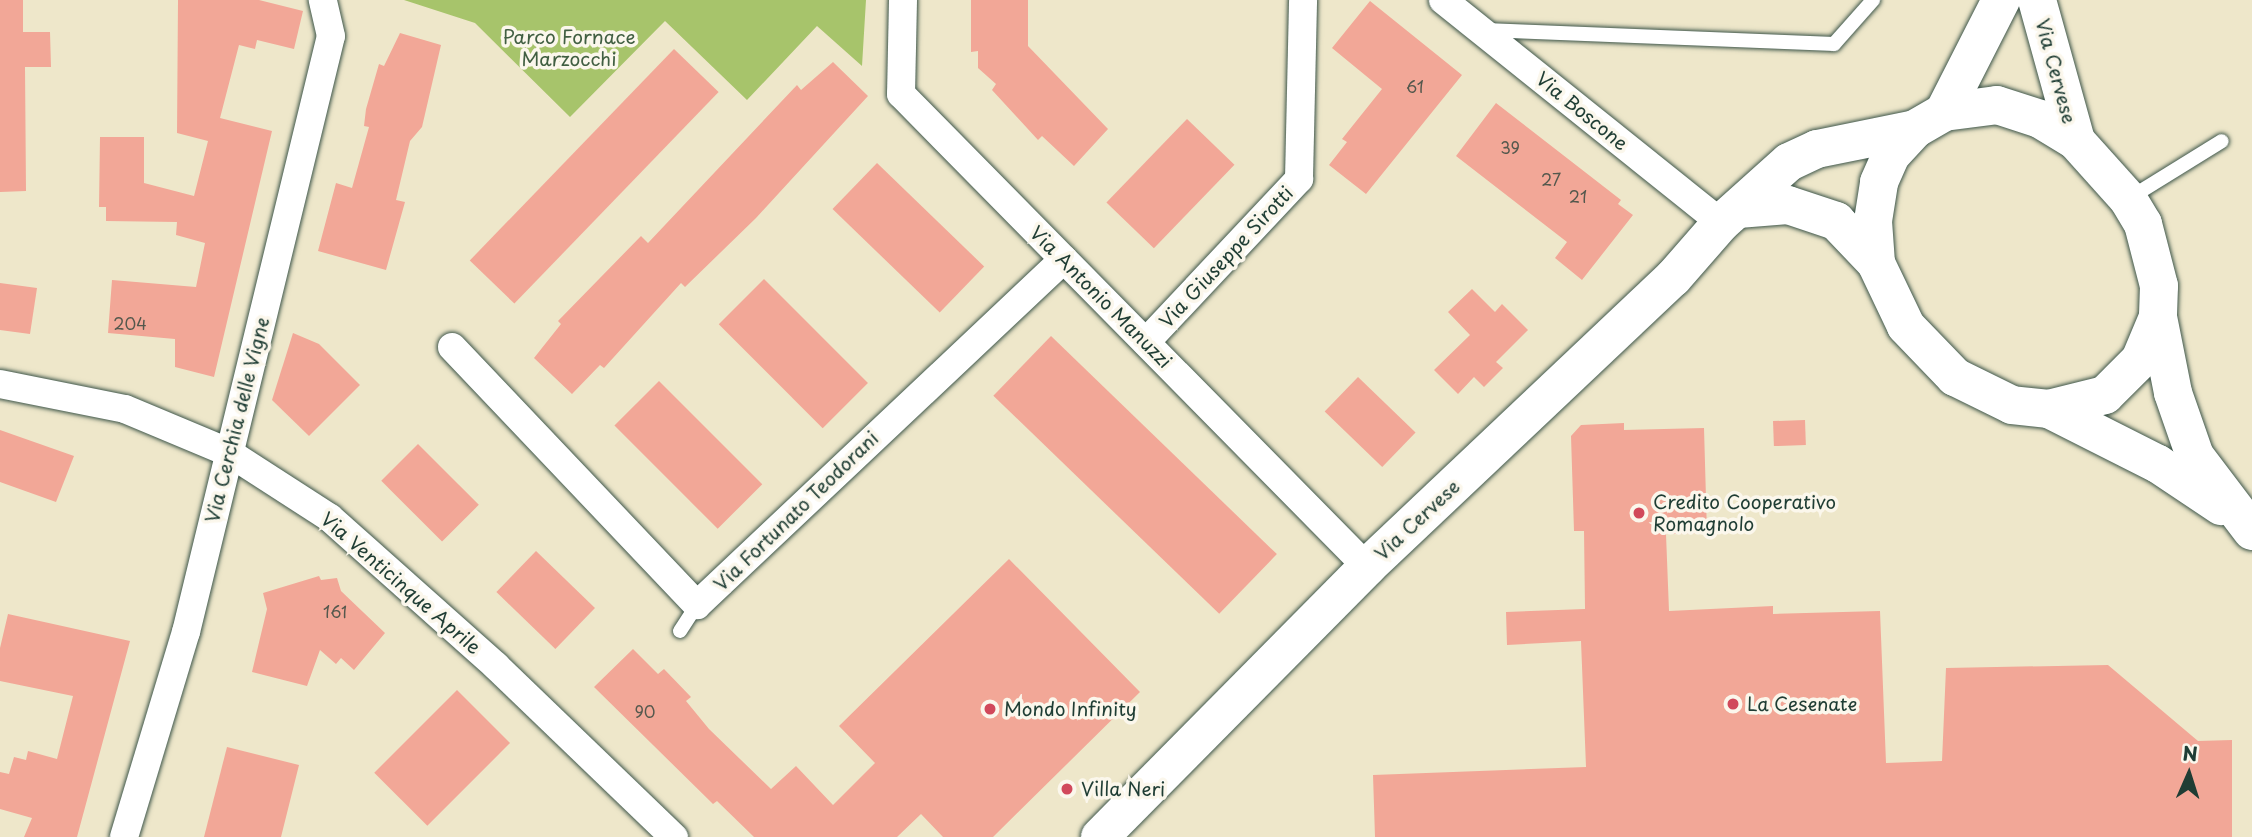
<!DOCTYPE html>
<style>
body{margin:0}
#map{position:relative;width:2252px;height:837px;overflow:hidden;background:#eee7ca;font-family:"Playpen Sans",sans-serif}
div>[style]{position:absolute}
.green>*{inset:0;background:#a7c46b}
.building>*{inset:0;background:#f2a797;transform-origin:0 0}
.roads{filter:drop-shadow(0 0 2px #3e564a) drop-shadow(0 0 2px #3e564a)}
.lane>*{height:14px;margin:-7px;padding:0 7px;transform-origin:7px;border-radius:7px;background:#fff}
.street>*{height:28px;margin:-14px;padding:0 14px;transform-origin:14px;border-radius:14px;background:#fff}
.secondary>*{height:38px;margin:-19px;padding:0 19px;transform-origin:19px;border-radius:19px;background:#fff}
.dots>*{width:19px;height:19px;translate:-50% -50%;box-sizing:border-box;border:4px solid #fbf7ec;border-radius:50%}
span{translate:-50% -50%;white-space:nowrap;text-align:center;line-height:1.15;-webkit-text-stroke:7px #fbf7ec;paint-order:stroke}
.number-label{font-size:16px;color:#54584d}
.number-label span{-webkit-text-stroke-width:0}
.park-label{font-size:19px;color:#415f42}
.street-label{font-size:19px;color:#1f3d34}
.poi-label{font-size:19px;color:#1f3d34}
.left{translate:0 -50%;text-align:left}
.north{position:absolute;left:2154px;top:739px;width:70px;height:70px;-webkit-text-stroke:5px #fbf7ec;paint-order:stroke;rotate:3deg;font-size:19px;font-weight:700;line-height:28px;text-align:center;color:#1f3d34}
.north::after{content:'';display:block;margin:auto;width:24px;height:32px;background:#1f3d34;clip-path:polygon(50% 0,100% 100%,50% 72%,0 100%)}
</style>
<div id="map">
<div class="green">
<div style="clip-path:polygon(404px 0,866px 0,862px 66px,817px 26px,747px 100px,665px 21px,570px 117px,475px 23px)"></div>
</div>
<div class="building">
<div style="clip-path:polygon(0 0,23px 0,23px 32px,50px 32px,51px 67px,25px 67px,26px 191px,0 192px)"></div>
<div style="clip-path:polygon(178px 0,259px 0,303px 11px,294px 49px,257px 40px,255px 49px,239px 45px,220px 118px,272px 131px,214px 377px,175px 367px,175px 339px,108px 333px,112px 280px,196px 287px,205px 243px,176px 235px,177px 222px,106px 221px,106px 207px,99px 207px,100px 137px,144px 137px,144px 183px,194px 196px,208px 141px,177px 133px)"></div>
<div style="clip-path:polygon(971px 0,1028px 0,1028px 46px,1108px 129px,1074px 166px,1042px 136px,1038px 140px,992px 90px,996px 84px,978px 68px,978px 51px,971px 52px)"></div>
<div style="clip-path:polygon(1370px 1px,1462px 75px,1366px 194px,1329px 165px,1347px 142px,1342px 139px,1382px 89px,1332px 48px)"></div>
<div style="clip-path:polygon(400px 33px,441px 45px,422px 127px,410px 141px,396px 200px,405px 202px,386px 270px,318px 251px,336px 183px,352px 188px,369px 127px,364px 126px,366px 109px,379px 64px,384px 66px)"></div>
<div style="left:674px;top:49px;width:62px;height:294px;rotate:44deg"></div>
<div style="clip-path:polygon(833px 62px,868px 96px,756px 218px,685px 287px,681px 283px,604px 368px,600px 365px,572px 394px,534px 358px,561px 324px,558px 321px,641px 236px,648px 243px,797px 85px,801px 90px)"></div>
<div style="clip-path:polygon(1496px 103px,1621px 200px,1618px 204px,1633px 215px,1582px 280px,1555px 258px,1567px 242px,1456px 156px)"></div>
<div style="left:1187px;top:119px;width:66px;height:116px;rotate:44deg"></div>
<div style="left:877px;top:163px;width:149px;height:64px;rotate:44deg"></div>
<div style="left:764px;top:279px;width:147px;height:64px;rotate:45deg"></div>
<div style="clip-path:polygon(0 283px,37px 288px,30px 334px,0 330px)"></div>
<div style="clip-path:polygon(1472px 289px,1495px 312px,1502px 304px,1528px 330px,1496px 362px,1503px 368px,1484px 387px,1474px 377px,1458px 394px,1434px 370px,1470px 335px,1448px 312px)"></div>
<div style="clip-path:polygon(293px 333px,319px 344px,360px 385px,309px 436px,272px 400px)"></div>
<div style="left:1051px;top:336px;width:314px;height:83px;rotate:44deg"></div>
<div style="left:1358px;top:377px;width:80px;height:48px;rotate:44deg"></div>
<div style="left:659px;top:381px;width:146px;height:63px;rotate:45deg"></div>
<div style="left:1805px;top:420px;width:25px;height:32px;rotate:88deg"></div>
<div style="clip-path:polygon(1624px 423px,1624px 430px,1704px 428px,1707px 533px,1666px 534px,1669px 611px,1773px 606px,1773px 614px,1880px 611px,1886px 763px,1942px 761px,1946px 668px,2108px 665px,2198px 741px,2232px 740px,2232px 837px,1375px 837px,1373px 775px,1586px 767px,1581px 641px,1507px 645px,1506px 612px,1585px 609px,1584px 531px,1574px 531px,1571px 436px,1581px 425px)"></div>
<div style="clip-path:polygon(0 430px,74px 456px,56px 502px,0 482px)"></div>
<div style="left:418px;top:444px;width:86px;height:52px;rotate:45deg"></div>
<div style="left:536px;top:551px;width:82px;height:57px;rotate:44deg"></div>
<div style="clip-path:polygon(1009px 559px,1140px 692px,993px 837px,943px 837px,921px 814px,897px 837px,754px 837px,717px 801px,713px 804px,594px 687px,633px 649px,658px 674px,664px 669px,691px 697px,686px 701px,709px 729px,771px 789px,796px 766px,833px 805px,875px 763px,839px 726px)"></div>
<div style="clip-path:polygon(319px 576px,321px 580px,337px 578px,341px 591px,385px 633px,354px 670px,341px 658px,336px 664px,320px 650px,307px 686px,252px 672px,267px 609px,263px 593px)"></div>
<div style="clip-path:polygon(8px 614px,130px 641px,77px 837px,24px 837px,32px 818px,0 809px,0 772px,9px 774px,14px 757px,26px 760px,28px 751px,57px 759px,73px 696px,0 681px,0 648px)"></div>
<div style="left:457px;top:690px;width:75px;height:117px;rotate:45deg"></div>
<div style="clip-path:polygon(227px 747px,299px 765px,281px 837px,204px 837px)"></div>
</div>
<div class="roads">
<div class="lane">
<div style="left:1486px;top:30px;width:348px;rotate:2.3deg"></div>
<div style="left:1834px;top:44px;width:59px;rotate:-48.4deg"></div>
<div style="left:2128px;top:199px;width:110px;rotate:-31.7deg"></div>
<div style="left:680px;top:631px;width:31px;rotate:-57deg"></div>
</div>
<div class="street">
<div style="left:903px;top:0;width:94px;rotate:91.2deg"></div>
<div style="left:901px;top:94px;width:664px;rotate:45.43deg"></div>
<div style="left:1443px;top:0;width:356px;rotate:38.7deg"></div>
<div style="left:1146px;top:342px;width:224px;rotate:-46.8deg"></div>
<div style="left:1299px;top:179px;width:179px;rotate:-88.7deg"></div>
<div style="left:452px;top:347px;width:356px;rotate:46.5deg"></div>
<div style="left:697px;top:605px;width:504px;rotate:-43.31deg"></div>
<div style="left:0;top:384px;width:127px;rotate:11.3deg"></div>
<div style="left:125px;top:409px;width:112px;rotate:22.7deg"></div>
<div style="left:228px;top:452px;width:121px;rotate:32.9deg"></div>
<div style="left:330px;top:518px;width:222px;rotate:41.7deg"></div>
<div style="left:496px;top:666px;width:247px;rotate:43.9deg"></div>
<div style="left:124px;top:837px;width:214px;rotate:-73.2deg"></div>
<div style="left:186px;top:632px;width:613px;rotate:-76.33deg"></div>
<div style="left:331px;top:36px;width:37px;rotate:-103deg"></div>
</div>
<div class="secondary">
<div style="left:2037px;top:0;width:146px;rotate:74.5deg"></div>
<div style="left:1944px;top:112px;width:126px;rotate:-63deg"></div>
<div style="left:1738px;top:209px;width:50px;rotate:-4.6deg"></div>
<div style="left:1788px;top:205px;width:51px;rotate:18.4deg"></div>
<div style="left:1836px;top:221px;width:58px;rotate:46.4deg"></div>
<div style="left:2158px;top:317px;width:77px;rotate:78.8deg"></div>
<div style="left:2173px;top:393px;width:67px;rotate:70.8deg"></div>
<div style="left:2195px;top:456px;width:94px;rotate:52.8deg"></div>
<div style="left:2049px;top:409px;width:122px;rotate:26.8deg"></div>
<div style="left:2158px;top:464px;width:76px;rotate:33.7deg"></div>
<div style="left:1100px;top:837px;width:380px;rotate:-45.3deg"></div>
<div style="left:1367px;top:567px;width:421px;rotate:-43.4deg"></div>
<div style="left:1673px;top:278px;width:73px;rotate:-48.9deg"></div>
<div style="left:1721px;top:223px;width:91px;rotate:-41.9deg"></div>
<div style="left:1789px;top:162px;width:31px;rotate:-25deg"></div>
<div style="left:1817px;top:149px;width:100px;rotate:-11.5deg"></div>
<div style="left:1915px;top:129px;width:34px;rotate:-30deg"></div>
<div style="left:1944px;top:112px;width:53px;rotate:-7.5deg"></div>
<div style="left:1997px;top:105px;width:45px;rotate:18deg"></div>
<div style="left:2040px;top:119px;width:42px;rotate:31.4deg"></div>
<div style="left:2076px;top:141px;width:78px;rotate:48.1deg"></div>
<div style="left:2128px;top:199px;width:29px;rotate:59deg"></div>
<div style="left:2143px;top:224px;width:64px;rotate:75.5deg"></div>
<div style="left:2159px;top:286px;width:31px;rotate:92deg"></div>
<div style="left:2158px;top:317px;width:47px;rotate:112.7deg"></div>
<div style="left:2140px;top:360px;width:49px;rotate:135deg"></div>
<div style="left:2105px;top:395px;width:58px;rotate:166deg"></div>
<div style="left:2049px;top:409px;width:37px;rotate:-174deg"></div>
<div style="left:2012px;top:405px;width:64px;rotate:-153.8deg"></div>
<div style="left:1955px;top:377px;width:71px;rotate:-133.9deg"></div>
<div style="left:1906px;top:326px;width:70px;rotate:-115.5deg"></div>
<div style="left:1876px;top:263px;width:42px;rotate:-94.1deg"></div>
<div style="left:1873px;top:221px;width:39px;rotate:-81deg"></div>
<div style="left:1879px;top:182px;width:30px;rotate:-66deg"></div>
<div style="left:1891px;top:155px;width:35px;rotate:-47deg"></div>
</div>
</div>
<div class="dots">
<div style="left:1639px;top:513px;background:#d1495b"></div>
<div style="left:1733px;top:704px;background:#d1495b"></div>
<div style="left:990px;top:709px;background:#d1495b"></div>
<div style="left:1067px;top:789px;background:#d1495b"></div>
</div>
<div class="number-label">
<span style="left:1415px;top:86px">61</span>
<span style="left:1510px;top:147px">39</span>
<span style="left:1551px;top:179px">27</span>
<span style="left:1578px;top:196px">21</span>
<span style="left:130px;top:323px">204</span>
<span style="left:335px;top:611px">161</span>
<span style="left:645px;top:711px">90</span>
</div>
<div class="park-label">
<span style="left:569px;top:48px">Parco Fornace<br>Marzocchi</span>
</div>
<div class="street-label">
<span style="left:2056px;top:71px;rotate:75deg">Via Cervese</span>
<span style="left:1582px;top:111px;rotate:39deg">Via Boscone</span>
<span style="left:1226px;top:257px;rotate:-47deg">Via Giuseppe Sirotti</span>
<span style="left:1101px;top:297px;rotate:45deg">Via Antonio Manuzzi</span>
<span style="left:237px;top:420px;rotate:-76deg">Via Cerchia delle Vigne</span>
<span style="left:796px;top:511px;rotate:-44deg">Via Fortunato Teodorani</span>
<span style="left:1417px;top:520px;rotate:-43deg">Via Cervese</span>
<span style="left:401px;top:583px;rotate:41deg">Via Venticinque Aprile</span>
</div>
<div class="poi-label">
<span class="left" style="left:1653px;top:513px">Credito Cooperativo<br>Romagnolo</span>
<span class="left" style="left:1747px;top:704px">La Cesenate</span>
<span class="left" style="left:1004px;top:709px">Mondo Infinity</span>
<span class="left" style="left:1081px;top:789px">Villa Neri</span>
</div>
<div class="north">N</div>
</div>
